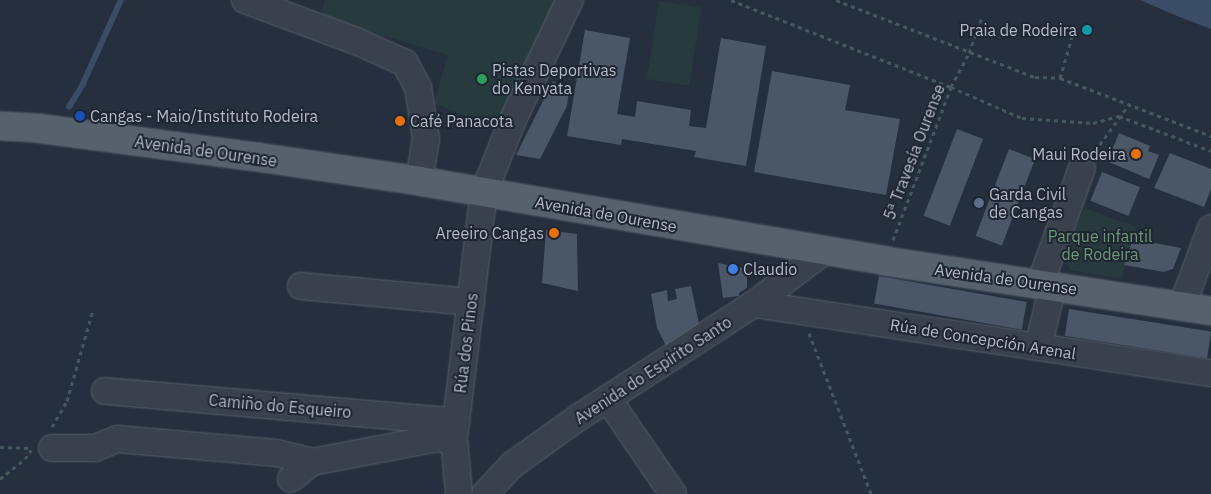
<!DOCTYPE html>
<meta charset="utf-8">
<style>
body{margin:0}
#map{position:relative;width:1211px;height:494px;overflow:hidden;background:#252f3d;font-family:"IBM Plex Sans",sans-serif}
div>[style]{position:absolute}
.green>*{inset:0;background:#273b3e;transform-origin:0 0}
.water>*{inset:0;background:#3b4c66}
.stream>*{height:5.5px;margin:-2.75px;padding:0 2.75px;transform-origin:2.75px;border-radius:2.75px;background:#3b4c66}
.building>*{inset:0;background:#4b5666;transform-origin:0 0}
.path>*{height:3px;margin-top:-1.5px;transform-origin:0;background:repeating-linear-gradient(90deg,#45585b 0 4px,transparent 0 8px)}
.roads{filter:drop-shadow(0 0 1px #575f6b) drop-shadow(0 0 1px #575f6b)}
.minor>*{height:26px;margin:-13px;padding:0 13px;transform-origin:13px;border-radius:13px;background:#39414d}
.major>*{height:28px;margin:-14px;padding:0 14px;transform-origin:14px;border-radius:14px;background:#57606d}
.dots>*{width:14px;height:14px;translate:-50% -50%;box-sizing:border-box;border:2px solid #1e2632;border-radius:50%}
span{translate:-50% -50%;white-space:nowrap;text-align:center;line-height:1.15;-webkit-text-stroke:4px #1e2632;paint-order:stroke}
.poi-label{font-size:16px;color:#b5bcc8}
.right{translate:-100% -50%;text-align:right}
.left{translate:0 -50%;text-align:left}
.street-label{font-size:16px;color:#b5bcc8}
.park-label{font-size:16px;color:#6d9877}
</style>
<div id="map">
<div class="green">
<div style="clip-path:polygon(325px 0,559px 0,501px 131px,434px 103px,448px 55px,321px 17px)"></div>
<div style="left:659px;top:1px;width:43px;height:79px;rotate:9deg"></div>
<div style="clip-path:polygon(1084px 208px,1137px 227px,1128px 251px,1122px 279px,1070px 270px,1065px 256px)"></div>
</div>
<div class="water">
<div style="clip-path:polygon(1140px 0,1211px 0,1211px 29px,1177px 16px)"></div>
</div>
<div class="stream">
<div style="left:69px;top:107px;width:25px;rotate:-58deg"></div>
<div style="left:82px;top:86px;width:94px;rotate:-65.6deg"></div>
</div>
<div class="building">
<div style="clip-path:polygon(585px 30px,630px 38px,617px 114px,635px 117px,637px 101px,691px 110px,689px 126px,706px 128px,721px 38px,766px 46px,746px 166px,694px 157px,696px 151px,622px 139px,621px 145px,567px 136px)"></div>
<div style="clip-path:polygon(772px 71px,850px 85px,845px 110px,900px 119px,886px 195px,754px 172px)"></div>
<div style="clip-path:polygon(553px 81px,569px 90px,567px 106px,540px 159px,516px 155px)"></div>
<div style="left:957px;top:129px;width:28px;height:93px;rotate:21deg"></div>
<div style="clip-path:polygon(1119px 133px,1150px 146px,1148px 151px,1159px 155px,1149px 179px,1104px 160px,1109px 148px,1112px 150px)"></div>
<div style="left:1009px;top:149px;width:28px;height:93px;rotate:21deg"></div>
<div style="clip-path:polygon(1170px 153px,1211px 169px,1211px 189px,1204px 207px,1154px 188px)"></div>
<div style="left:1102px;top:172px;width:41px;height:31px;rotate:22deg"></div>
<div style="clip-path:polygon(546px 230px,577px 234px,578px 291px,542px 283px)"></div>
<div style="clip-path:polygon(1133px 239px,1181px 248px,1173px 269px,1164px 272px,1124px 265px)"></div>
<div style="clip-path:polygon(718px 263px,747px 269px,747px 288px,739px 293px,739px 296px,723px 298px)"></div>
<div style="left:879px;top:276px;width:150px;height:28px;rotate:10deg"></div>
<div style="clip-path:polygon(691px 286px,699px 324px,666px 346px,657px 328px,651px 294px,667px 290px,668px 301px,677px 299px,675px 289px)"></div>
<div style="left:1069px;top:309px;width:144px;height:27px;rotate:9deg"></div>
</div>
<div class="path">
<div style="left:731px;top:0;width:237px;rotate:21.6deg"></div>
<div style="left:951px;top:87px;width:77px;rotate:23.6deg"></div>
<div style="left:1022px;top:118px;width:71px;rotate:4deg"></div>
<div style="left:1093px;top:123px;width:27px;rotate:-15deg"></div>
<div style="left:1119px;top:116px;width:98px;rotate:20.8deg"></div>
<div style="left:836px;top:0;width:213px;rotate:21.2deg"></div>
<div style="left:1035px;top:77px;width:25px;rotate:2deg"></div>
<div style="left:1060px;top:78px;width:162px;rotate:21deg"></div>
<div style="left:1060px;top:78px;width:50px;rotate:-73.7deg"></div>
<div style="left:1095px;top:151px;width:59px;rotate:-53.9deg"></div>
<div style="left:893px;top:240px;width:164px;rotate:-69.2deg"></div>
<div style="left:951px;top:87px;width:38px;rotate:-62deg"></div>
<div style="left:969px;top:53px;width:37px;rotate:-70deg"></div>
<div style="left:809px;top:333px;width:173px;rotate:68.9deg"></div>
<div style="left:52px;top:427px;width:30px;rotate:-60deg"></div>
<div style="left:67px;top:401px;width:95px;rotate:-74.1deg"></div>
<div style="left:0;top:447px;width:31px;rotate:2deg"></div>
<div style="left:0;top:479px;width:32px;rotate:-39deg"></div>
<div style="left:25px;top:459px;width:11px;rotate:-56deg"></div>
</div>
<div class="roads">
<div class="minor">
<div style="left:245px;top:0;width:118px;rotate:20.3deg"></div>
<div style="left:356px;top:41px;width:54px;rotate:24.2deg"></div>
<div style="left:405px;top:63px;width:27px;rotate:62deg"></div>
<div style="left:418px;top:87px;width:53px;rotate:81.3deg"></div>
<div style="left:426px;top:139px;width:43px;rotate:99.5deg"></div>
<div style="left:1040px;top:284px;width:123px;rotate:-70.1deg"></div>
<div style="left:301px;top:286px;width:171px;rotate:5.4deg"></div>
<div style="left:754px;top:304px;width:462px;rotate:8.6deg"></div>
<div style="left:1182px;top:306px;width:83px;rotate:-69.6deg"></div>
<div style="left:1038px;top:347px;width:63px;rotate:-76.2deg"></div>
<div style="left:105px;top:391px;width:352px;rotate:5deg"></div>
<div style="left:608px;top:399px;width:115px;rotate:55.6deg"></div>
<div style="left:52px;top:448px;width:43px"></div>
<div style="left:95px;top:448px;width:24px;rotate:-22deg"></div>
<div style="left:117px;top:439px;width:161px;rotate:5deg"></div>
<div style="left:277px;top:453px;width:36px;rotate:14deg"></div>
<div style="left:291px;top:479px;width:27px;rotate:-39deg"></div>
<div style="left:312px;top:462px;width:123px;rotate:-10.8deg"></div>
<div style="left:433px;top:439px;width:21px;rotate:-3deg"></div>
<div style="left:459px;top:494px;width:56px;rotate:-95.1deg"></div>
<div style="left:454px;top:438px;width:16px;rotate:-83deg"></div>
<div style="left:456px;top:422px;width:232px;rotate:-83.1deg"></div>
<div style="left:484px;top:192px;width:73px;rotate:-68.3deg"></div>
<div style="left:511px;top:124px;width:137px;rotate:-64.6deg"></div>
<div style="left:485px;top:494px;width:40px;rotate:-47deg"></div>
<div style="left:512px;top:465px;width:82px;rotate:-35.6deg"></div>
<div style="left:579px;top:417px;width:208px;rotate:-32.9deg"></div>
<div style="left:754px;top:304px;width:88px;rotate:-37.1deg"></div>
</div>
<div class="major">
<div style="left:0;top:126px;width:36px;rotate:3deg"></div>
<div style="left:36px;top:128px;width:223px;rotate:7.5deg"></div>
<div style="left:257px;top:157px;width:164px;rotate:8.4deg"></div>
<div style="left:419px;top:181px;width:473px;rotate:9.7deg"></div>
<div style="left:885px;top:261px;width:330px;rotate:8.7deg"></div>
</div>
</div>
<div class="dots">
<div style="left:1087px;top:30px;background:#0f9aa8"></div>
<div style="left:482px;top:79px;background:#2e9e5b"></div>
<div style="left:80px;top:116px;background:#1a4fb4"></div>
<div style="left:400px;top:121px;background:#e8710a"></div>
<div style="left:1136px;top:154px;background:#e8710a"></div>
<div style="left:979px;top:203px;background:#5c6f8a"></div>
<div style="left:554px;top:233px;background:#e8710a"></div>
<div style="left:733px;top:269px;background:#3f7fe0"></div>
</div>
<div class="poi-label">
<span class="right" style="left:1077px;top:30px">Praia de Rodeira</span>
<span class="left" style="left:492px;top:79px">Pistas Deportivas<br>do Kenyata</span>
<span class="left" style="left:90px;top:116px">Cangas - Maio/Instituto Rodeira</span>
<span class="left" style="left:410px;top:121px">Café Panacota</span>
<span class="right" style="left:1126px;top:154px">Maui Rodeira</span>
<span class="left" style="left:989px;top:203px">Garda Civil<br>de Cangas</span>
<span class="right" style="left:544px;top:233px">Areeiro Cangas</span>
<span class="left" style="left:743px;top:269px">Claudio</span>
</div>
<div class="street-label">
<span style="left:206px;top:151px;rotate:8deg">Avenida de Ourense</span>
<span style="left:914px;top:152px;rotate:-69deg">5ª Travesía Ourense</span>
<span style="left:606px;top:214px;rotate:10deg">Avenida de Ourense</span>
<span style="left:1006px;top:279px;rotate:8deg">Avenida de Ourense</span>
<span style="left:983px;top:339px;rotate:9deg">Rúa de Concepción Arenal</span>
<span style="left:466px;top:343px;rotate:-83deg">Rúa dos Pinos</span>
<span style="left:653px;top:370px;rotate:-33deg">Avenida do Espírito Santo</span>
<span style="left:280px;top:406px;rotate:5deg">Camiño do Esqueiro</span>
</div>
<div class="park-label">
<span style="left:1100px;top:245px">Parque infantil<br>de Rodeira</span>
</div>
</div>
